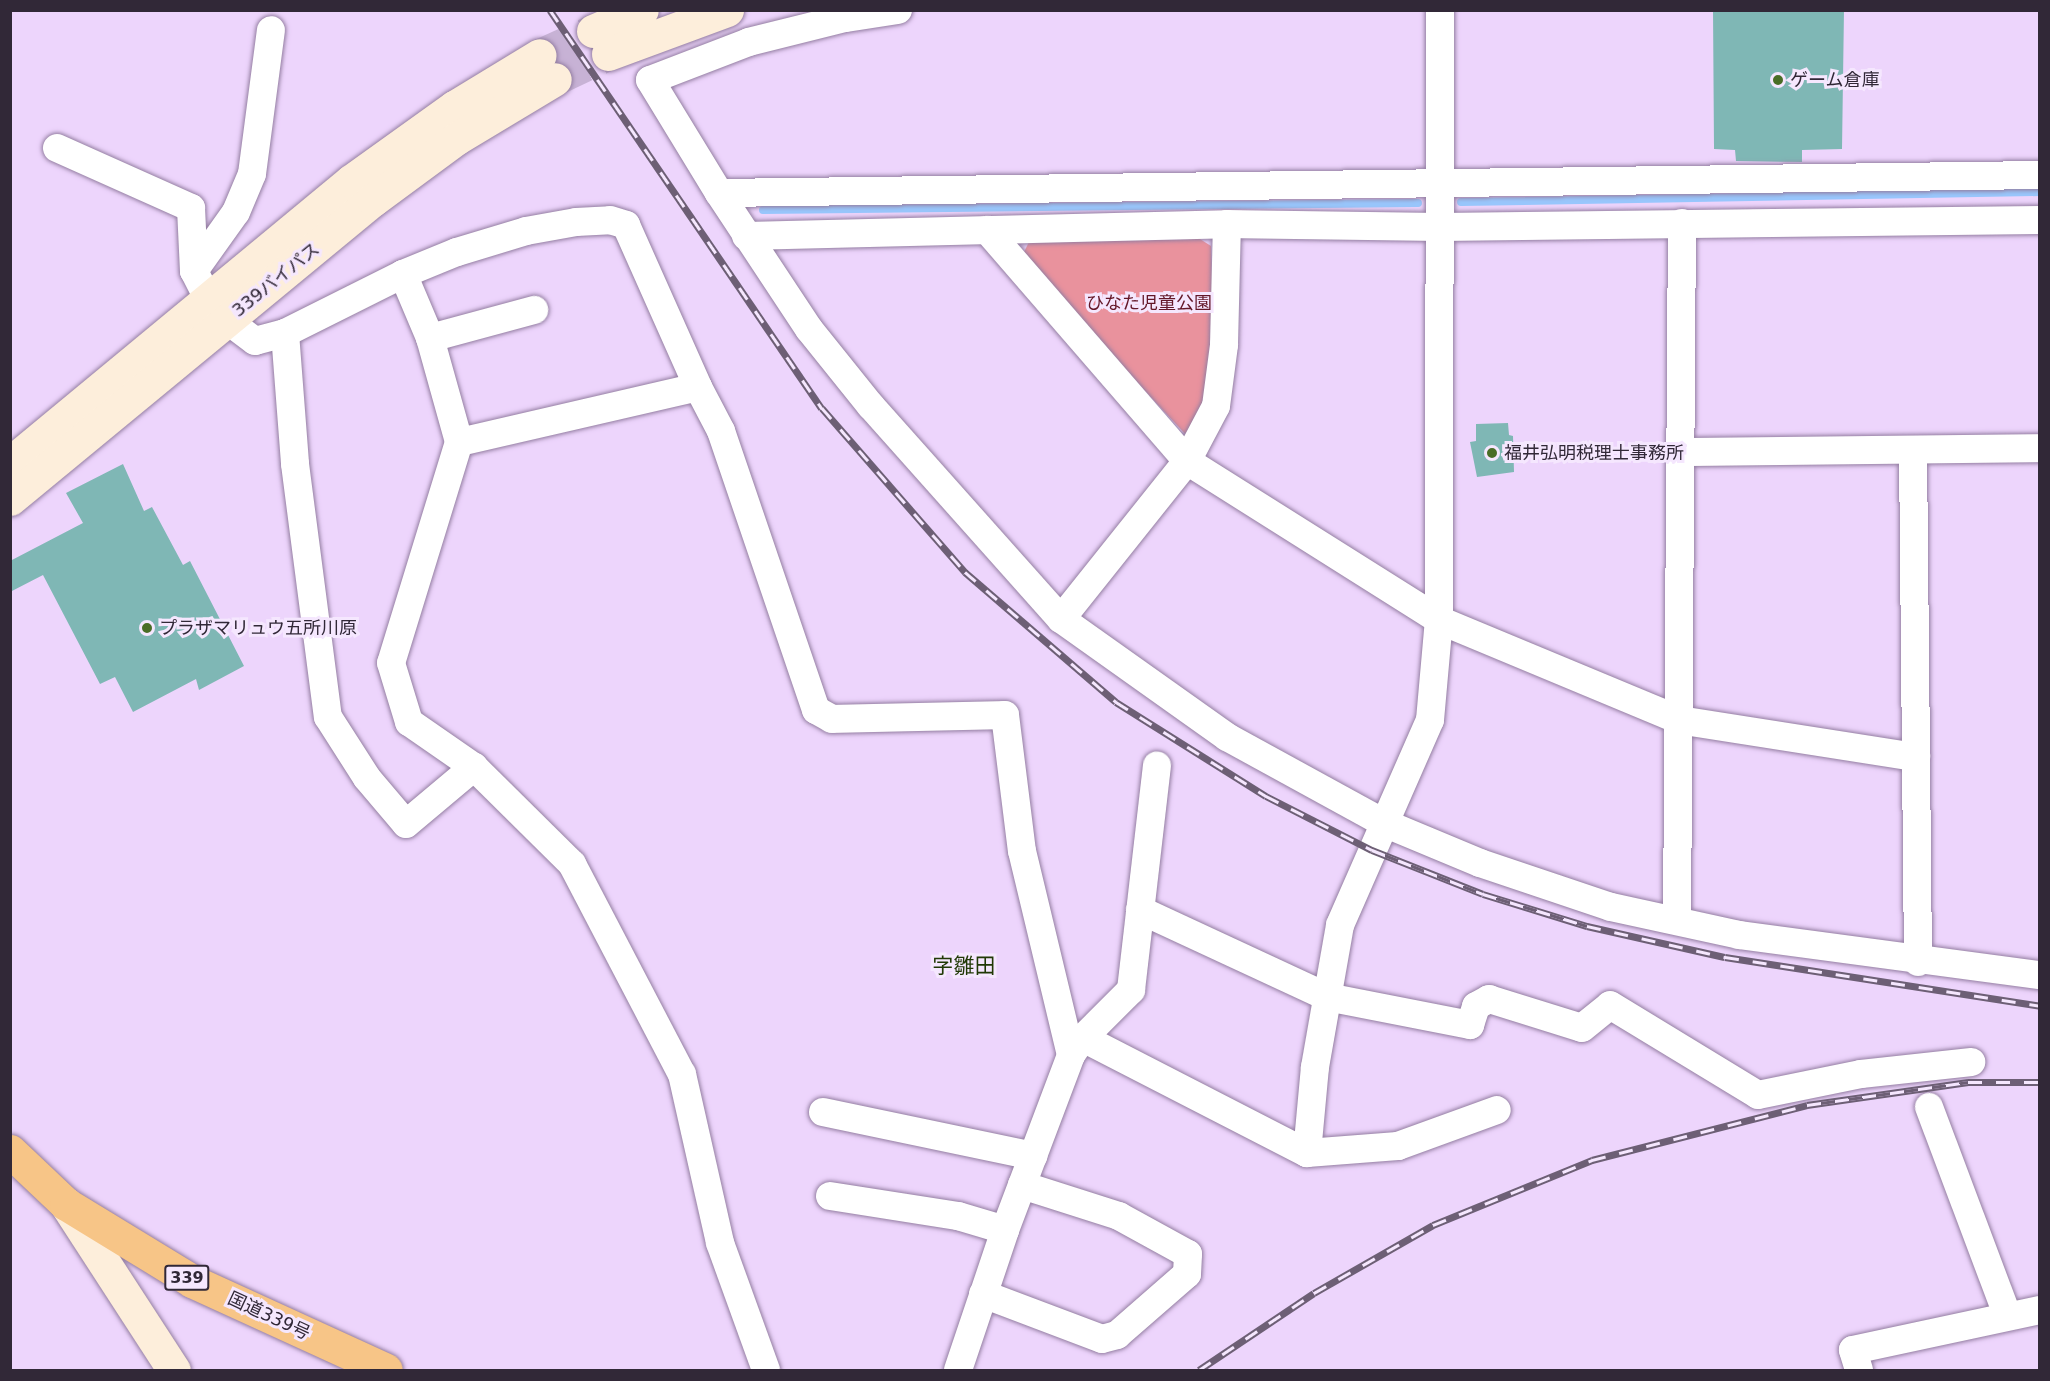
<!DOCTYPE html>
<meta charset="utf-8">
<style>
body{margin:0}
#map{position:relative;width:2050px;height:1381px;overflow:hidden;background:#edd5fc;font-family:"DejaVu Sans","Noto Sans JP",sans-serif}
div>[style]{position:absolute}
.green>*{inset:0;background:#e9929d}
.stream>*{height:8px;margin:-4px;padding:0 4px;transform-origin:4px;border-radius:4px;background:#98c7fc}
.building>*{inset:0;background:#7fb7b5}
.secondary-tunnel>*{height:33px;margin-top:-16.5px;transform-origin:0;background:repeating-linear-gradient(90deg,#c7b2d5 0 33px,transparent 0 49px)}
.roads{filter:drop-shadow(0 0 2px #947ea2) drop-shadow(0 0 2px #947ea2)}
.street>*{height:28px;margin:-14px;padding:0 14px;transform-origin:14px;border-radius:14px;background:#fff}
.secondary>*{height:33px;margin:-16.5px;padding:0 16.5px;transform-origin:16.5px;border-radius:16.5px;background:#fdeedb}
.highway>*{height:33px;margin:-16.5px;padding:0 16.5px;transform-origin:16.5px;border-radius:16.5px;background:#f7c587}
.rail>*{height:7px;margin-top:-3.5px;transform-origin:0;background:repeating-linear-gradient(90deg,#f5e7fe 0 14px,#6d5f75 0 28px);box-sizing:border-box;border-block:2px solid #6d5f75}
.dots>*{width:16px;height:16px;translate:-50% -50%;box-sizing:border-box;border:3px solid #f5e7fe;border-radius:50%}
span{translate:-50% -50%;white-space:nowrap;text-align:center;line-height:1.15;-webkit-text-stroke:6px #f5e7fe;paint-order:stroke}
.shield-label span{padding:2px 4px;background:#f5e7fe;border:2px solid;border-radius:4px;-webkit-text-stroke-width:0}
.shield-label{font-size:16px;color:#312837;font-weight:700}
.poi-label{font-size:18px;color:#312837}
.left{translate:0 -50%;text-align:left}
.street-label{font-size:18px;color:#312837}
.park-label{font-size:18px;color:#631728}
.quarter-label{font-size:21px;color:#213906}
.frame{position:absolute;inset:0;border:12px solid #312837;pointer-events:none}
</style>
<div id="map">
<div class="green">
<div style="clip-path:polygon(1200px 239px,1211px 246px,1214px 345px,1204px 401px,1188px 437px,1021px 258px,1029px 242px)"></div>
</div>
<div class="stream">
<div style="left:1461px;top:202px;width:579px;rotate:-0.99deg"></div>
<div style="left:763px;top:210px;width:655px;rotate:-0.61deg"></div>
</div>
<div class="building">
<div style="clip-path:polygon(1713px 10px,1844px 10px,1842px 149px,1802px 150px,1802px 162px,1736px 161px,1735px 150px,1714px 149px)"></div>
<div style="clip-path:polygon(1508px 423px,1509px 435px,1513px 436px,1514px 472px,1477px 477px,1470px 442px,1476px 441px,1476px 424px)"></div>
<div style="clip-path:polygon(123px 464px,144px 511px,152px 507px,183px 565px,190px 561px,244px 666px,199px 690px,196px 679px,133px 712px,115px 677px,100px 684px,43px 575px,10px 592px,10px 561px,83px 523px,66px 493px)"></div>
</div>
<div class="secondary-tunnel">
<div style="left:540px;top:55px;width:58px;rotate:-24.4deg"></div>
<div style="left:555px;top:79px;width:59px;rotate:-25.3deg"></div>
</div>
<div class="roads">
<div class="street">
<div style="left:898px;top:10px;width:54px;rotate:171.4deg"></div>
<div style="left:845px;top:18px;width:99px;rotate:166deg"></div>
<div style="left:749px;top:42px;width:106px;rotate:159deg"></div>
<div style="left:650px;top:80px;width:132px;rotate:58.6deg"></div>
<div style="left:719px;top:193px;width:1321px;rotate:-0.78deg"></div>
<div style="left:57px;top:148px;width:147px;rotate:24.1deg"></div>
<div style="left:191px;top:208px;width:63px;rotate:87.3deg"></div>
<div style="left:194px;top:271px;width:33px;rotate:63deg"></div>
<div style="left:209px;top:300px;width:27px;rotate:48deg"></div>
<div style="left:227px;top:320px;width:35px;rotate:37deg"></div>
<div style="left:255px;top:341px;width:31px;rotate:-15deg"></div>
<div style="left:285px;top:333px;width:132px;rotate:-26.6deg"></div>
<div style="left:403px;top:274px;width:58px;rotate:-22.2deg"></div>
<div style="left:457px;top:252px;width:72px;rotate:-16.9deg"></div>
<div style="left:526px;top:231px;width:51px;rotate:-10.2deg"></div>
<div style="left:576px;top:222px;width:34px;rotate:-3deg"></div>
<div style="left:610px;top:220px;width:17px;rotate:17deg"></div>
<div style="left:626px;top:225px;width:177px;rotate:66deg"></div>
<div style="left:698px;top:387px;width:245px;rotate:167deg"></div>
<div style="left:459px;top:442px;width:231px;rotate:107.1deg"></div>
<div style="left:391px;top:663px;width:62px;rotate:73deg"></div>
<div style="left:409px;top:722px;width:79px;rotate:34.7deg"></div>
<div style="left:474px;top:767px;width:138px;rotate:44.7deg"></div>
<div style="left:572px;top:864px;width:237px;rotate:62.4deg"></div>
<div style="left:682px;top:1074px;width:173px;rotate:77.3deg"></div>
<div style="left:720px;top:1243px;width:135px;rotate:70.1deg"></div>
<div style="left:719px;top:193px;width:163px;rotate:56.5deg"></div>
<div style="left:809px;top:329px;width:99px;rotate:51.2deg"></div>
<div style="left:871px;top:406px;width:285px;rotate:48.3deg"></div>
<div style="left:1061px;top:619px;width:204px;rotate:35.4deg"></div>
<div style="left:1227px;top:737px;width:179px;rotate:28.7deg"></div>
<div style="left:1384px;top:823px;width:104px;rotate:22.6deg"></div>
<div style="left:1480px;top:863px;width:138px;rotate:18.6deg"></div>
<div style="left:1611px;top:907px;width:131px;rotate:12.3deg"></div>
<div style="left:1739px;top:935px;width:304px;rotate:7.6deg"></div>
<div style="left:987px;top:230px;width:306px;rotate:49.1deg"></div>
<div style="left:1187px;top:461px;width:298px;rotate:32.2deg"></div>
<div style="left:1439px;top:620px;width:260px;rotate:22.6deg"></div>
<div style="left:1679px;top:720px;width:240px;rotate:8.9deg"></div>
<div style="left:746px;top:236px;width:481px;rotate:-1.4deg"></div>
<div style="left:1227px;top:224px;width:213px;rotate:0.8deg"></div>
<div style="left:1440px;top:227px;width:600px;rotate:-0.67deg"></div>
<div style="left:194px;top:271px;width:72px;rotate:-54.6deg"></div>
<div style="left:236px;top:212px;width:41px;rotate:-67.2deg"></div>
<div style="left:252px;top:174px;width:145px;rotate:-82.5deg"></div>
<div style="left:403px;top:274px;width:69px;rotate:67.1deg"></div>
<div style="left:430px;top:338px;width:108px;rotate:74.4deg"></div>
<div style="left:285px;top:333px;width:131px;rotate:85.6deg"></div>
<div style="left:295px;top:464px;width:255px;rotate:82.6deg"></div>
<div style="left:328px;top:717px;width:72px;rotate:57.4deg"></div>
<div style="left:367px;top:778px;width:60px;rotate:49.7deg"></div>
<div style="left:406px;top:824px;width:89px;rotate:-40deg"></div>
<div style="left:430px;top:338px;width:108px;rotate:-15.1deg"></div>
<div style="left:698px;top:387px;width:50px;rotate:62.4deg"></div>
<div style="left:721px;top:431px;width:295px;rotate:71.2deg"></div>
<div style="left:816px;top:710px;width:18px;rotate:29deg"></div>
<div style="left:832px;top:719px;width:173px;rotate:-1.3deg"></div>
<div style="left:1005px;top:715px;width:137px;rotate:82.9deg"></div>
<div style="left:1022px;top:851px;width:210px;rotate:76.5deg"></div>
<div style="left:1913px;top:450px;width:512px;rotate:89.44deg"></div>
<div style="left:1681px;top:452px;width:359px;rotate:-0.6deg"></div>
<div style="left:1061px;top:619px;width:202px;rotate:-51.4deg"></div>
<div style="left:1187px;top:461px;width:62px;rotate:-62.2deg"></div>
<div style="left:1216px;top:406px;width:62px;rotate:-82.5deg"></div>
<div style="left:1224px;top:345px;width:121px;rotate:-88.6deg"></div>
<div style="left:1140px;top:910px;width:206px;rotate:24.9deg"></div>
<div style="left:1327px;top:997px;width:146px;rotate:11.1deg"></div>
<div style="left:1470px;top:1025px;width:20px;rotate:-72deg"></div>
<div style="left:1476px;top:1006px;width:15px;rotate:-28deg"></div>
<div style="left:1489px;top:999px;width:97px;rotate:17.3deg"></div>
<div style="left:1582px;top:1028px;width:36px;rotate:-39deg"></div>
<div style="left:1610px;top:1005px;width:173px;rotate:31.3deg"></div>
<div style="left:1758px;top:1095px;width:105px;rotate:-11.5deg"></div>
<div style="left:1861px;top:1074px;width:111px;rotate:-6.2deg"></div>
<div style="left:1677px;top:920px;width:697px;rotate:-89.59deg"></div>
<div style="left:1083px;top:1038px;width:68px;rotate:-45deg"></div>
<div style="left:1131px;top:990px;width:226px;rotate:-83.4deg"></div>
<div style="left:1929px;top:1107px;width:222px;rotate:69.4deg"></div>
<div style="left:823px;top:1112px;width:215px;rotate:11.8deg"></div>
<div style="left:1307px;top:1153px;width:91px;rotate:-4.4deg"></div>
<div style="left:1398px;top:1146px;width:105px;rotate:-20deg"></div>
<div style="left:830px;top:1196px;width:130px;rotate:8.9deg"></div>
<div style="left:958px;top:1216px;width:49px;rotate:16.6deg"></div>
<div style="left:983px;top:1294px;width:127px;rotate:20.7deg"></div>
<div style="left:1102px;top:1339px;width:16px;rotate:-15deg"></div>
<div style="left:1117px;top:1335px;width:93px;rotate:-41.1deg"></div>
<div style="left:1187px;top:1274px;width:20px;rotate:-87deg"></div>
<div style="left:1188px;top:1254px;width:79px;rotate:-151.2deg"></div>
<div style="left:1119px;top:1216px;width:102px;rotate:-162.3deg"></div>
<div style="left:958px;top:1370px;width:148px;rotate:-71.4deg"></div>
<div style="left:1005px;top:1230px;width:187px;rotate:-69.3deg"></div>
<div style="left:1071px;top:1055px;width:21px;rotate:-55deg"></div>
<div style="left:1083px;top:1038px;width:252px;rotate:27.2deg"></div>
<div style="left:1307px;top:1153px;width:86px;rotate:-84.7deg"></div>
<div style="left:1315px;top:1067px;width:144px;rotate:-80deg"></div>
<div style="left:1340px;top:925px;width:224px;rotate:-66.3deg"></div>
<div style="left:1430px;top:720px;width:100px;rotate:-84.9deg"></div>
<div style="left:1439px;top:620px;width:610px;rotate:-89.91deg"></div>
<div style="left:1859px;top:1370px;width:21px;rotate:-107deg"></div>
<div style="left:1853px;top:1350px;width:191px;rotate:-12.1deg"></div>
</div>
<div class="secondary">
<div style="left:593px;top:31px;width:53px;rotate:-23.2deg"></div>
<div style="left:608px;top:54px;width:127px;rotate:-20.3deg"></div>
<div style="left:10px;top:463px;width:442px;rotate:-39.6deg"></div>
<div style="left:351px;top:181px;width:127px;rotate:-35.7deg"></div>
<div style="left:454px;top:107px;width:100px;rotate:-31.2deg"></div>
<div style="left:10px;top:499px;width:470px;rotate:-39.5deg"></div>
<div style="left:373px;top:200px;width:104px;rotate:-36.4deg"></div>
<div style="left:457px;top:138px;width:114px;rotate:-31deg"></div>
<div style="left:66px;top:1204px;width:198px;rotate:57deg"></div>
</div>
<div class="highway">
<div style="left:10px;top:1151px;width:77px;rotate:43.4deg"></div>
<div style="left:66px;top:1204px;width:148px;rotate:31.4deg"></div>
<div style="left:192px;top:1281px;width:213px;rotate:24.6deg"></div>
</div>
</div>
<div class="rail">
<div style="left:550px;top:10px;width:482px;rotate:55.7deg"></div>
<div style="left:822px;top:408px;width:218px;rotate:48.9deg"></div>
<div style="left:965px;top:572px;width:199px;rotate:40.7deg"></div>
<div style="left:1116px;top:702px;width:177px;rotate:32.1deg"></div>
<div style="left:1266px;top:796px;width:119px;rotate:27deg"></div>
<div style="left:1372px;top:850px;width:119px;rotate:21.6deg"></div>
<div style="left:1483px;top:894px;width:109px;rotate:17.1deg"></div>
<div style="left:1587px;top:926px;width:141px;rotate:12.7deg"></div>
<div style="left:1725px;top:957px;width:319px;rotate:8.8deg"></div>
<div style="left:1199px;top:1370px;width:138px;rotate:-33.8deg"></div>
<div style="left:1314px;top:1293px;width:137px;rotate:-29.7deg"></div>
<div style="left:1433px;top:1225px;width:172px;rotate:-22.2deg"></div>
<div style="left:1592px;top:1160px;width:222px;rotate:-14.3deg"></div>
<div style="left:1807px;top:1105px;width:163px;rotate:-8.1deg"></div>
<div style="left:1968px;top:1082px;width:72px"></div>
</div>
<div class="dots">
<div style="left:1778px;top:80px;background:#496d26"></div>
<div style="left:1492px;top:453px;background:#496d26"></div>
<div style="left:147px;top:628px;background:#496d26"></div>
</div>
<div class="shield-label">
<span style="left:187px;top:1278px">339</span>
</div>
<div class="poi-label">
<span class="left" style="left:1790px;top:80px">ゲーム倉庫</span>
<span class="left" style="left:1504px;top:453px">福井弘明税理士事務所</span>
<span class="left" style="left:159px;top:628px">プラザマリュウ五所川原</span>
</div>
<div class="street-label">
<span style="left:276px;top:280px;rotate:-39deg">339バイパス</span>
<span style="left:269px;top:1316px;rotate:25deg">国道339号</span>
</div>
<div class="park-label">
<span style="left:1149px;top:303px">ひなた児童公園</span>
</div>
<div class="quarter-label">
<span style="left:964px;top:966px">字雛田</span>
</div>
<div class="frame"></div>
</div>
